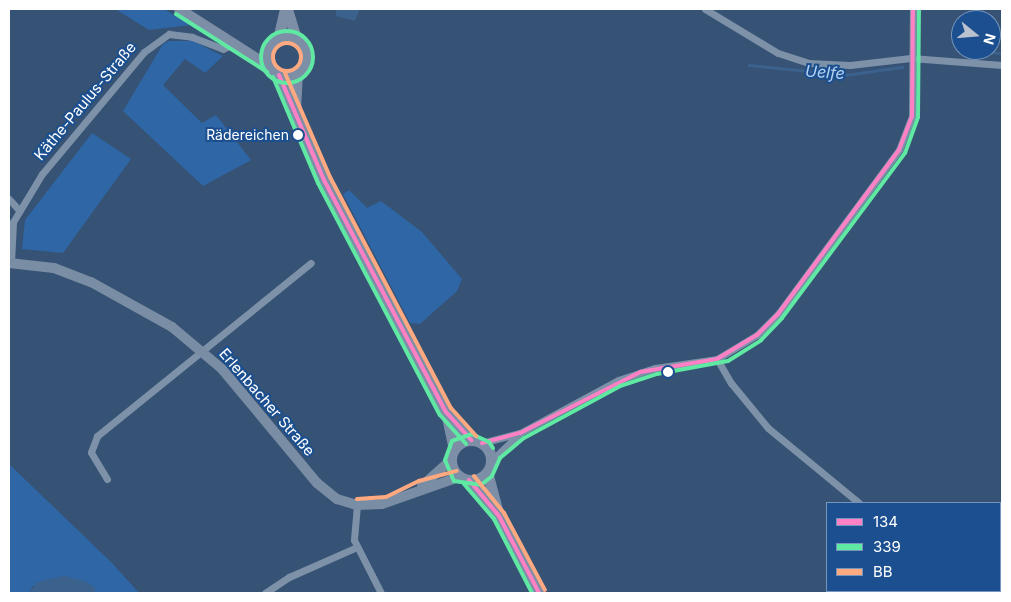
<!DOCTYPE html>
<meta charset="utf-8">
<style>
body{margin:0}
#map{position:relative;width:1011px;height:602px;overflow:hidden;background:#365274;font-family:Inter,sans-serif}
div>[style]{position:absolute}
.green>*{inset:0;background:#2f66a5}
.water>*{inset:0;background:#3b618d}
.stream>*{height:2.5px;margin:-1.25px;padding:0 1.25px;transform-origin:1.25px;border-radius:1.25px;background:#3b618d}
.street>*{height:7px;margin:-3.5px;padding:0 3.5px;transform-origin:3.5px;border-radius:3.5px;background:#7d92a8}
.secondary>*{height:10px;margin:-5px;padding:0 5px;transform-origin:5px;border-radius:5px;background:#798da4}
.primary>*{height:11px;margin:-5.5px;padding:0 5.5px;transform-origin:5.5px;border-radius:5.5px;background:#7d8ea7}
.primary>.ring{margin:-5.5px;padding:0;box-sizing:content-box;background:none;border:11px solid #7d8ea7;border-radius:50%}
.bus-1>*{height:4px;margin:-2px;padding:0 2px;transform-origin:2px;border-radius:2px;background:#ff80c5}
.bus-2>*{height:4px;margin:-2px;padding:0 2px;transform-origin:2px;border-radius:2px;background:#60e9a3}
.bus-2>.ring{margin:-2px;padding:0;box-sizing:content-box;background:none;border:4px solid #60e9a3;border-radius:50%}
.bus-3>*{height:4px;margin:-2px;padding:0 2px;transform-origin:2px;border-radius:2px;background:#ffa980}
.bus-3>.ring{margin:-2px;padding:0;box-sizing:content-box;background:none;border:4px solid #ffa980;border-radius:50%}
.dots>*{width:14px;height:14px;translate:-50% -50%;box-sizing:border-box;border:2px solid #1b4f8f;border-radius:50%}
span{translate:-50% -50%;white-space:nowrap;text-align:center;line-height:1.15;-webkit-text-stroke:4px #1b4f8f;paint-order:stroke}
.bus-label{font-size:14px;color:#fff}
.right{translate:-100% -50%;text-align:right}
.street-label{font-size:15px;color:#fff}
.water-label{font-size:16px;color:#b5d3f5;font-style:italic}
.frame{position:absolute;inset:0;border:10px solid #fff;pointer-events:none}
.legend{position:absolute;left:826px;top:502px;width:175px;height:90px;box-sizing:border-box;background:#1b4f8f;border:1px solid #7695bc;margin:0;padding:6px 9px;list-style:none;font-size:15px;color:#fff}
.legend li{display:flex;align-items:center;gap:10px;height:25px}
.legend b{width:25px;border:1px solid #7695bc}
.north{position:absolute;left:951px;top:10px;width:50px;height:50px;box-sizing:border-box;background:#1b4f8f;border:1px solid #7695bc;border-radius:50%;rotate:107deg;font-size:14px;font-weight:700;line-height:20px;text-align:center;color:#fff}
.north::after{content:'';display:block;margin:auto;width:18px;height:22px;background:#b9c2ce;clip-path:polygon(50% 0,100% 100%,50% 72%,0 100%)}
</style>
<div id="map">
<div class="green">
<div style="clip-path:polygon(115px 9px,164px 9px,191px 25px,149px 30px)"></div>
<div style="clip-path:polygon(169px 41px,193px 41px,223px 56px,205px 73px,185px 59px,163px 85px,202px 123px,216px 115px,251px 160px,203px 186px,123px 111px,163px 44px)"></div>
<div style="clip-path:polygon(92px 133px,131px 159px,63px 253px,22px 249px,25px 220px)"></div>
<div style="clip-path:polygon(349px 190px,367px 208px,381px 201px,422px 232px,462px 279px,457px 291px,420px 324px,410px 323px,343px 194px)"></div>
<div style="clip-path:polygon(9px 464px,112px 563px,139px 593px,95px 593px,95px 588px,33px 586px,29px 593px,9px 593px)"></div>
</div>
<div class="water">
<div style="clip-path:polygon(336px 9px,360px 9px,355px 21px,336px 16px)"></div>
<div style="clip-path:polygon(64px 576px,85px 581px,95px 588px,95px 593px,29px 593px,37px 582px)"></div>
</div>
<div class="stream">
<div style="left:971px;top:50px;width:31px;rotate:6deg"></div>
<div style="left:749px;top:65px;width:97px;rotate:5.9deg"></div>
<div style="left:845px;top:75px;width:58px;rotate:-8deg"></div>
</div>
<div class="street">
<div style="left:705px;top:9px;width:85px;rotate:31.1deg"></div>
<div style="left:778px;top:53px;width:32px;rotate:18deg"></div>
<div style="left:808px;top:63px;width:42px;rotate:2.7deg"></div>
<div style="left:850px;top:65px;width:61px;rotate:-6.5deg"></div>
<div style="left:911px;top:58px;width:91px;rotate:4.4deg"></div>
<div style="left:9px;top:199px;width:15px;rotate:48deg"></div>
<div style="left:11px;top:262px;width:40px;rotate:-87.1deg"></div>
<div style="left:13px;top:222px;width:56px;rotate:-58.9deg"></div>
<div style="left:42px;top:174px;width:159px;rotate:-50.1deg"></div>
<div style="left:144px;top:52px;width:31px;rotate:-36deg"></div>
<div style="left:169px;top:34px;width:23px;rotate:7deg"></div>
<div style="left:192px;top:37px;width:33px;rotate:21deg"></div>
<div style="left:223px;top:49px;width:13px;rotate:-27deg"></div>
<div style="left:717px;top:359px;width:28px;rotate:60deg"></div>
<div style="left:731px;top:383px;width:58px;rotate:50.6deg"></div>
<div style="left:768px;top:428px;width:118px;rotate:39.5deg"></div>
<div style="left:482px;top:443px;width:38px;rotate:-15deg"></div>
<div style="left:491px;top:461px;width:40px;rotate:-44deg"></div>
<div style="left:520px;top:433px;width:111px;rotate:-28.4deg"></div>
<div style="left:618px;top:380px;width:39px;rotate:-18deg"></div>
<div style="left:655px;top:368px;width:63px;rotate:-8.3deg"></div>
<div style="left:717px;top:359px;width:47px;rotate:-31deg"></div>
<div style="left:757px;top:335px;width:30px;rotate:-45deg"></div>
<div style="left:778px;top:314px;width:204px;rotate:-53.6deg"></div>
<div style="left:899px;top:150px;width:36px;rotate:-69deg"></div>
<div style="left:912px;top:116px;width:107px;rotate:-89.5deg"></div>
<div style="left:107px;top:479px;width:31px;rotate:-121deg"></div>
<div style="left:91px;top:452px;width:17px;rotate:-69deg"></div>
<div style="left:97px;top:436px;width:275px;rotate:-39deg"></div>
<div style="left:357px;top:505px;width:35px;rotate:95deg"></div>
<div style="left:354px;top:540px;width:59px;rotate:63deg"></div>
<div style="left:1000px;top:584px;width:2px;rotate:27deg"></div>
<div style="left:265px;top:593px;width:29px;rotate:-34deg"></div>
<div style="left:289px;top:577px;width:74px;rotate:-23.8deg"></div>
<div style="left:854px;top:593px;width:3px;rotate:-45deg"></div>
</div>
<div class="secondary">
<div style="left:9px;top:263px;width:45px;rotate:6.3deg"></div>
<div style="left:54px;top:268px;width:40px;rotate:21deg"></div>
<div style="left:91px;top:282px;width:93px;rotate:29.1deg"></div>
<div style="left:172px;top:327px;width:65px;rotate:40deg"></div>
<div style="left:222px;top:369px;width:148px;rotate:50.2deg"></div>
<div style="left:317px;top:483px;width:26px;rotate:39deg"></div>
<div style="left:337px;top:499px;width:21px;rotate:17deg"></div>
<div style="left:357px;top:505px;width:25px;rotate:-2deg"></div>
<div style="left:382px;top:504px;width:82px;rotate:-19.3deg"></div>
<div style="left:422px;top:486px;width:39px;rotate:-42deg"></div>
</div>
<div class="primary">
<div style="left:179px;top:9px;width:108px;rotate:32.5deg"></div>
<div style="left:287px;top:9px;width:31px;rotate:73deg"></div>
<div class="ring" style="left:267px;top:37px;width:29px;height:29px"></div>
<div style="left:278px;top:39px;width:31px;rotate:-77deg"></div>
<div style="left:279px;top:75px;width:114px;rotate:66.8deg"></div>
<div style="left:324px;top:180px;width:262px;rotate:62.3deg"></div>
<div style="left:446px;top:412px;width:38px;rotate:48deg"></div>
<div style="left:295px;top:110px;width:36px;rotate:-87deg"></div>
<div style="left:446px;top:412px;width:38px;rotate:78deg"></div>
<div class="ring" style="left:451px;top:440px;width:29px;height:29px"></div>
<div style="left:487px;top:472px;width:39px;rotate:75deg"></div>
<div style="left:469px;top:480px;width:47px;rotate:50.2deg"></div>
<div style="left:499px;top:516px;width:87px;rotate:62.5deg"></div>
</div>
<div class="bus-1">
<div style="left:279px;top:75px;width:114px;rotate:66.8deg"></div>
<div style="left:324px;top:180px;width:262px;rotate:62.3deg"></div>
<div style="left:446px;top:412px;width:38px;rotate:48deg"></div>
<div style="left:482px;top:443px;width:39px;rotate:-15deg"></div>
<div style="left:520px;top:433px;width:135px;rotate:-26.9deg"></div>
<div style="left:640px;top:372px;width:78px;rotate:-9.6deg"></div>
<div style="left:717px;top:359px;width:47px;rotate:-31deg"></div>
<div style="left:757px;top:335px;width:30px;rotate:-45deg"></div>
<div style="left:778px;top:314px;width:204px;rotate:-53.6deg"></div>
<div style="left:899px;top:150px;width:36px;rotate:-69deg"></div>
<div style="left:912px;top:116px;width:107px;rotate:-89.5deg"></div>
<div style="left:469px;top:480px;width:47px;rotate:50.2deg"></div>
<div style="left:499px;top:516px;width:87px;rotate:62.5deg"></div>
</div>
<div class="bus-2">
<div style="left:176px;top:14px;width:108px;rotate:32.5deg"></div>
<div class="ring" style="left:261px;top:31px;width:48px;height:48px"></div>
<div style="left:273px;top:77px;width:115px;rotate:67deg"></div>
<div style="left:318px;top:183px;width:262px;rotate:62.3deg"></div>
<div style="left:440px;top:415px;width:39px;rotate:48deg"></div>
<div style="left:493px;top:448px;width:7px;rotate:-124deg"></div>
<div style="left:489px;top:442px;width:19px;rotate:-155deg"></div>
<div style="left:472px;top:434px;width:21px;rotate:161deg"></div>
<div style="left:452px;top:441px;width:20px;rotate:110deg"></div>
<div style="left:445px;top:460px;width:23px;rotate:67deg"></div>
<div style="left:454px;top:481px;width:27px;rotate:8deg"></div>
<div style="left:481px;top:485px;width:14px;rotate:-39deg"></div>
<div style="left:492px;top:476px;width:20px;rotate:-66deg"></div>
<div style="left:500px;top:458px;width:31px;rotate:-40deg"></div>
<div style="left:524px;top:438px;width:109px;rotate:-28.4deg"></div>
<div style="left:620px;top:386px;width:39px;rotate:-18deg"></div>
<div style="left:657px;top:374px;width:72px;rotate:-10.4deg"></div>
<div style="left:728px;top:361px;width:39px;rotate:-32deg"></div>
<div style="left:761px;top:340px;width:30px;rotate:-46deg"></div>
<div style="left:782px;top:318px;width:206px;rotate:-53.3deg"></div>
<div style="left:905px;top:153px;width:38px;rotate:-70deg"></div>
<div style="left:918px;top:117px;width:108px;rotate:-89.5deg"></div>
<div style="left:464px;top:484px;width:46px;rotate:49.4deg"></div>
<div style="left:494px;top:519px;width:83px;rotate:62.8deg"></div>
</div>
<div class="bus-3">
<div class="ring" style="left:273px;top:43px;width:24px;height:24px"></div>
<div style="left:285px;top:73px;width:113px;rotate:66.6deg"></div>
<div style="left:330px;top:177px;width:261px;rotate:62.4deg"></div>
<div style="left:451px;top:408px;width:38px;rotate:48deg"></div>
<div style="left:474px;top:476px;width:48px;rotate:51deg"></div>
<div style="left:504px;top:513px;width:87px;rotate:62deg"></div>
<div style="left:357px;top:499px;width:29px;rotate:-4deg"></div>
<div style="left:386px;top:497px;width:37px;rotate:-26deg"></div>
<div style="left:419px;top:481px;width:39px;rotate:-15deg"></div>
</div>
<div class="dots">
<div style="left:298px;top:135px;background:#fff"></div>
<div style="left:668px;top:372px;background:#fff"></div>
</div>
<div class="bus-label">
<span class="right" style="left:289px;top:135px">Rädereichen</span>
</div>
<div class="street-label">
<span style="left:85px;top:101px;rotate:-50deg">Käthe-Paulus-Straße</span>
<span style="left:267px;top:402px;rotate:49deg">Erlenbacher Straße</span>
</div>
<div class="water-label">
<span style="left:825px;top:72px;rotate:4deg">Uelfe</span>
</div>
<div class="frame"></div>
<ul class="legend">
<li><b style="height:6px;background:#ff80c5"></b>134</li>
<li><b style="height:6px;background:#60e9a3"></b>339</li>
<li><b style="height:6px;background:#ffa980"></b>BB</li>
</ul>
<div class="north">N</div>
</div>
